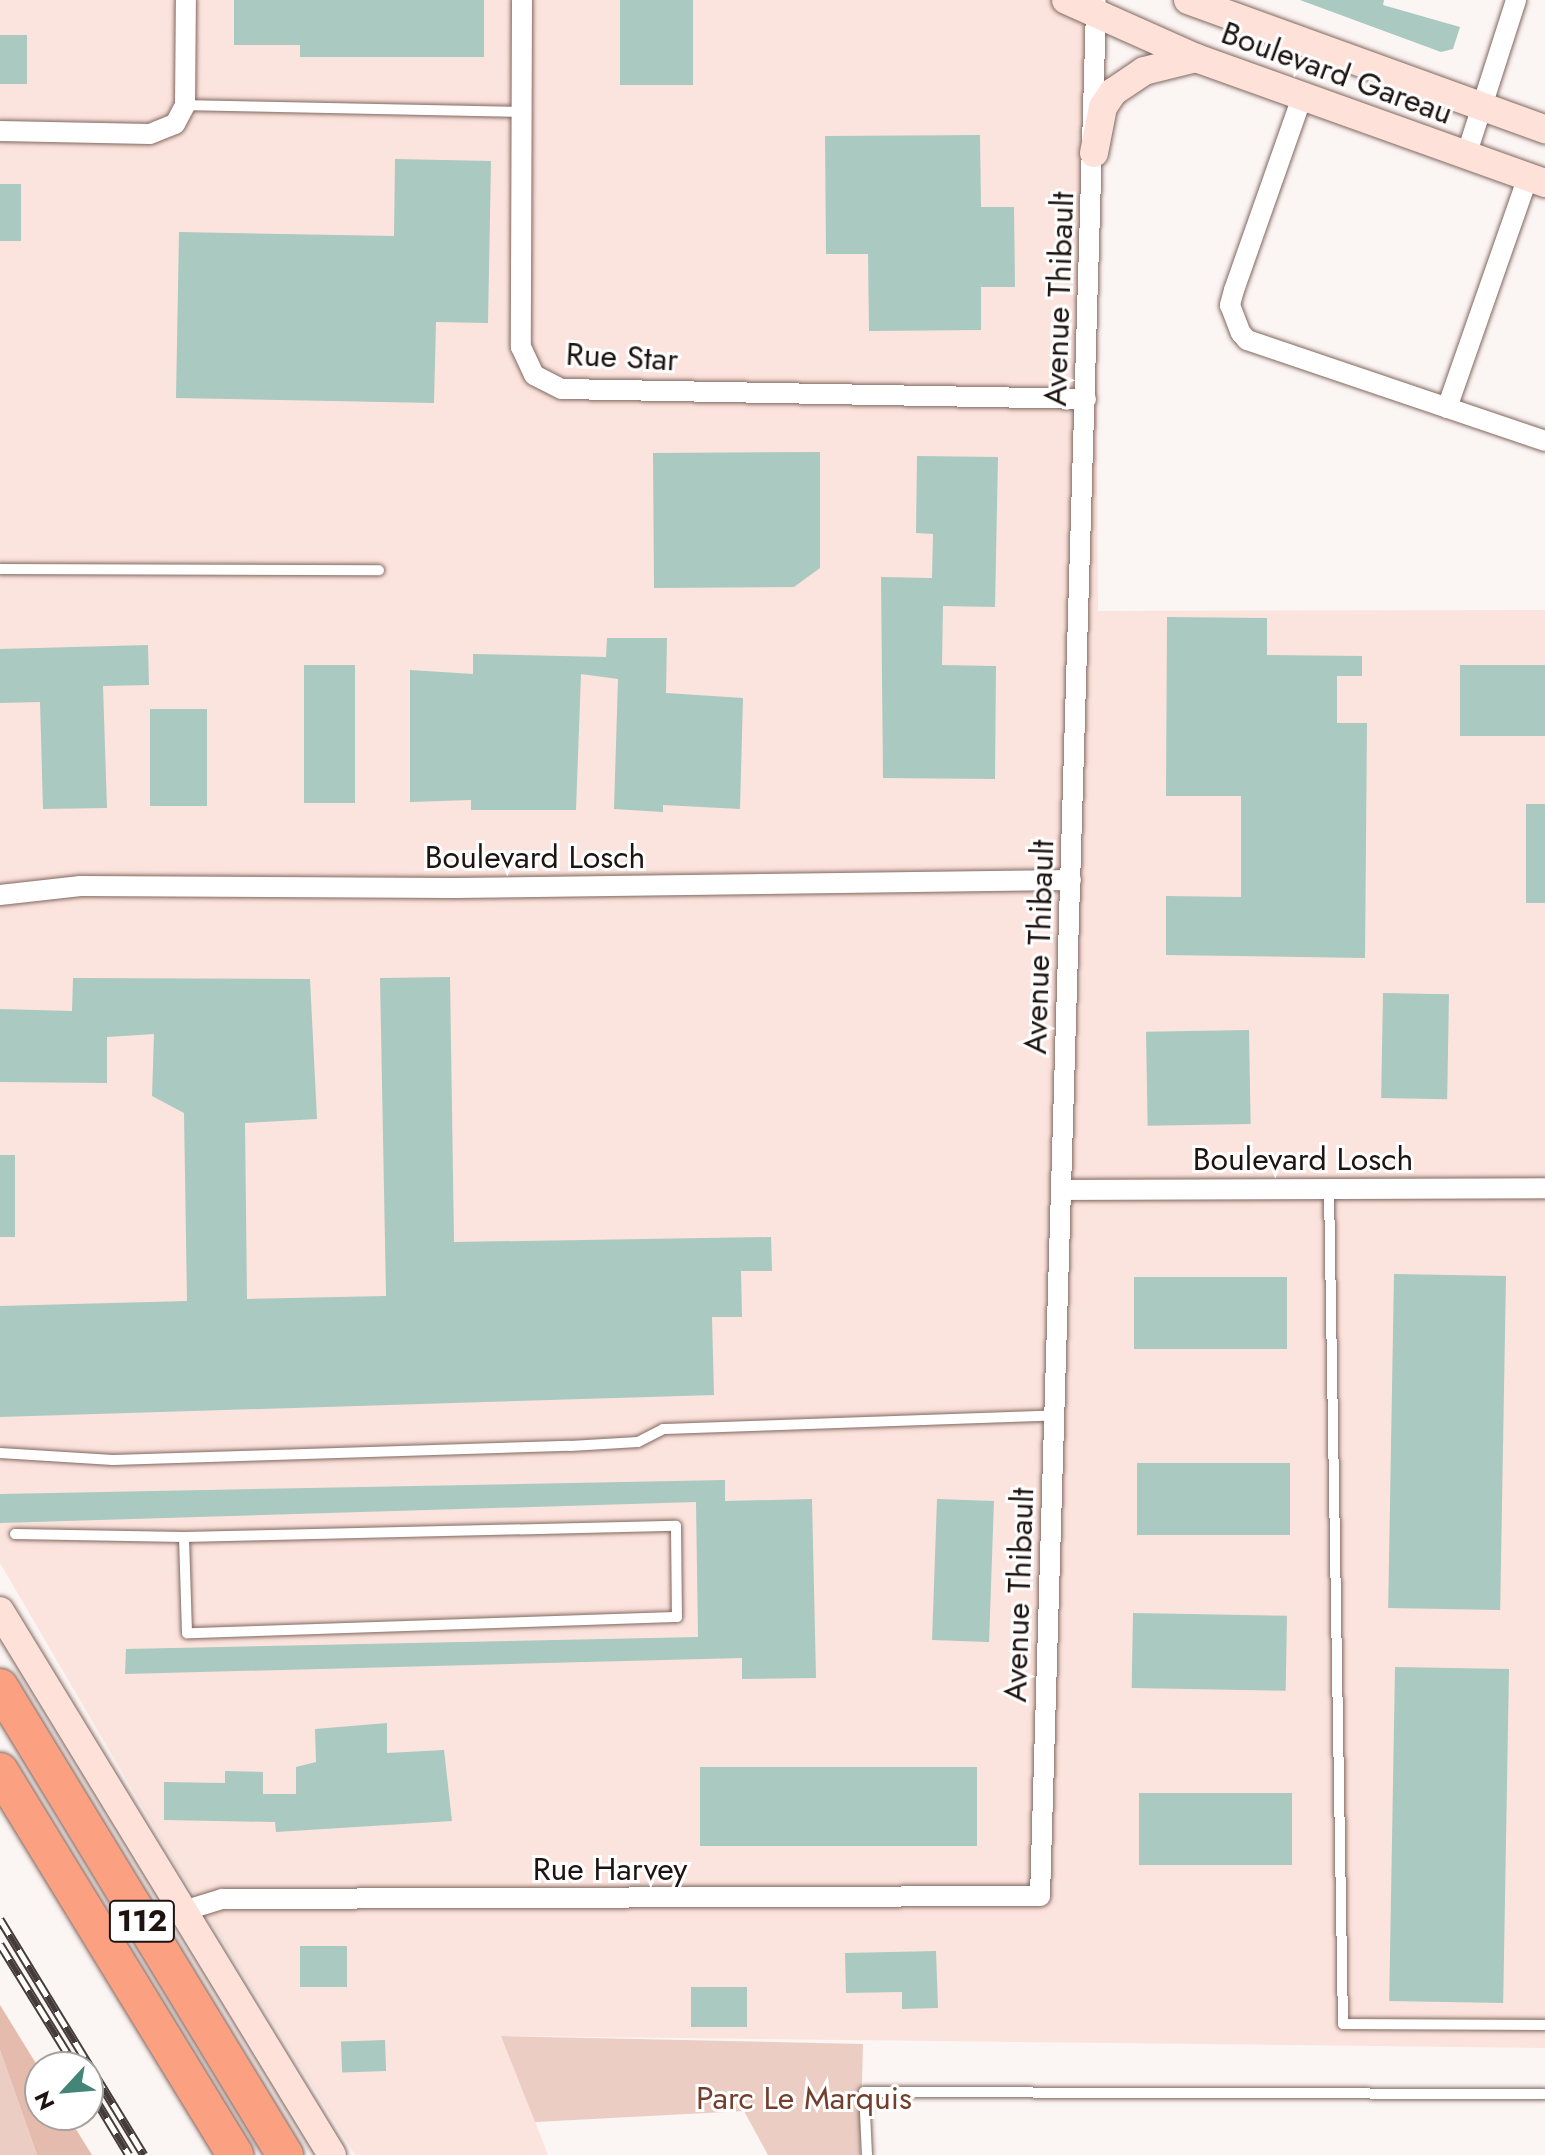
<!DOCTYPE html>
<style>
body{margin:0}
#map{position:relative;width:1545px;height:2155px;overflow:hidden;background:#fbf5f3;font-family:Jost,sans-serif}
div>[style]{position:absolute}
.built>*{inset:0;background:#fbe4dd}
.green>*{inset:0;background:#ebcdc3}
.forest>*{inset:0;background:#e4bbad}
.building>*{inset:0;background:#aac9c0;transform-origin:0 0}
.roads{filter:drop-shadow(0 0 2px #81675f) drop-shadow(0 0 2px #81675f)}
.lane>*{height:10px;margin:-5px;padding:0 5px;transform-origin:5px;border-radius:5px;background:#fff}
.street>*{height:20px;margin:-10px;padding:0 10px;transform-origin:10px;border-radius:10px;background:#fff}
.secondary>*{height:28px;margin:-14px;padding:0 14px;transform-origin:14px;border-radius:14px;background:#fee2da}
.highway>*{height:36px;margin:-18px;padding:0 18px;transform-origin:18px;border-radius:18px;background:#fca082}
.rail>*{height:9px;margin-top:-4.5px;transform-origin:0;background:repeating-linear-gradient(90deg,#fff 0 18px,#453c39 0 36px);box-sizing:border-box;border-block:2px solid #453c39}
span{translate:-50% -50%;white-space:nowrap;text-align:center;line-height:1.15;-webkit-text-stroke:6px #fff;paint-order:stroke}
.shield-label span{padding:2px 6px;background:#fff;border:2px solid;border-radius:6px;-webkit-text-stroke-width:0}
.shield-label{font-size:30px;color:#1d1310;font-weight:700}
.street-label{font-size:32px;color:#1d1310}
.park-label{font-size:32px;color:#743e2c}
.north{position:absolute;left:24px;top:2051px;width:80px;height:80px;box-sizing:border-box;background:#fff;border:2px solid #a5a19f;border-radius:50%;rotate:244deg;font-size:22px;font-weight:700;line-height:32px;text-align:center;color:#1d1310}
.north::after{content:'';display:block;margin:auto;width:28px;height:36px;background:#438576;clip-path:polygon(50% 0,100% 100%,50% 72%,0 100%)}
</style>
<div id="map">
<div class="built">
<div style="clip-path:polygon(0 0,1060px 0,1095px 22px,1098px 611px,1545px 610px,1545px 2048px,502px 2036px,548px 2155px,355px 2155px,179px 1870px,0 1563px)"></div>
</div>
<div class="green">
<div style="clip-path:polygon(501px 2036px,863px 2044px,860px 2155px,768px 2155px,744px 2111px,535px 2122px)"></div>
<div style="clip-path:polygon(0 2050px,37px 2155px,0 2155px)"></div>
</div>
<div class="forest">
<div style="clip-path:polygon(0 2005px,40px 2070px,40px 2115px,67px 2115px,92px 2155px,37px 2155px,0 2050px)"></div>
</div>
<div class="building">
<div style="clip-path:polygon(234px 0,484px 0,484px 57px,300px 57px,300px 45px,234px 45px)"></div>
<div style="left:620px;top:0;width:73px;height:85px"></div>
<div style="clip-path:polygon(1300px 0,1384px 0,1383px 5px,1460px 27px,1453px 49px,1441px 52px)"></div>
<div style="left:0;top:35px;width:27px;height:49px"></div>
<div style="clip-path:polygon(980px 135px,981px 207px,1014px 207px,1015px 287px,981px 287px,981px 330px,869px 331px,868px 254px,826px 254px,825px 136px)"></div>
<div style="clip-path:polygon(395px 159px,491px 161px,488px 323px,436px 322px,434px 403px,176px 398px,179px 232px,394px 236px)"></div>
<div style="left:0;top:184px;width:21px;height:57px"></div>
<div style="clip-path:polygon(820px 452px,820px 568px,794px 587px,654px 588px,653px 453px)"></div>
<div style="clip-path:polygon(917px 456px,998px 457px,995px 607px,943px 606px,942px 665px,996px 666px,995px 779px,883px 778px,881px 577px,932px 578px,933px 534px,916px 533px)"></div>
<div style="clip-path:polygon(1167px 617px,1267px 618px,1267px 655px,1362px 656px,1362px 676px,1337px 676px,1337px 723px,1367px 723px,1365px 958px,1166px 955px,1166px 896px,1241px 897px,1241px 796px,1166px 796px)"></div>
<div style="clip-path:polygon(607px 638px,667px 638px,666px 693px,743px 698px,740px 809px,663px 805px,663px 812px,614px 809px,618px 679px,581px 674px,576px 810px,471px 810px,471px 800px,410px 802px,410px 670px,473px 674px,473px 654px,606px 657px)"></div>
<div style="clip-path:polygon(148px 645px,149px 685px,103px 686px,107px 808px,43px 809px,40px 702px,0 703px,0 649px)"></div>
<div style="left:304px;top:665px;width:51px;height:138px"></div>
<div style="left:1545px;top:665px;width:71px;height:85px;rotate:90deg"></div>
<div style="left:150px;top:709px;width:57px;height:97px"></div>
<div style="left:1526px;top:804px;width:19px;height:99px"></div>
<div style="clip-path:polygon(450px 977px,454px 1242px,771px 1237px,772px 1271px,741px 1271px,742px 1317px,712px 1317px,714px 1395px,0 1417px,0 1306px,187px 1301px,184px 1113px,152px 1096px,154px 1034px,107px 1037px,107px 1083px,0 1082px,0 1009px,72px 1011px,73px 978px,310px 979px,317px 1119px,245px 1123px,247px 1299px,386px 1296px,380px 978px)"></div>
<div style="left:1383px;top:993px;width:66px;height:105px;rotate:1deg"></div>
<div style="left:1249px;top:1030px;width:94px;height:103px;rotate:89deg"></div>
<div style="left:0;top:1155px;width:15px;height:82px"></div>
<div style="left:1394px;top:1274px;width:112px;height:334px;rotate:1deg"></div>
<div style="left:1134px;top:1277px;width:153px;height:72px"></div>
<div style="left:1137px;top:1463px;width:153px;height:72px"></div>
<div style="clip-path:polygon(725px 1480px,725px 1501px,812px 1499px,816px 1678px,742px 1679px,742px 1658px,125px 1674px,126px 1649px,698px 1637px,696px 1502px,0 1523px,0 1494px)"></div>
<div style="left:937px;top:1499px;width:57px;height:141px;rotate:2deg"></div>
<div style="left:1133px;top:1613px;width:154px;height:75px;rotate:1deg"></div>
<div style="left:1509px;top:1669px;width:334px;height:114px;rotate:91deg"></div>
<div style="clip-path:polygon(387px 1723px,387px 1753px,444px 1750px,452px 1821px,276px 1832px,275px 1822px,164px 1820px,164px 1782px,225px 1783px,225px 1771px,263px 1772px,263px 1794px,296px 1794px,296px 1767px,316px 1762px,315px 1729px)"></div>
<div style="left:977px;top:1767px;width:79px;height:277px;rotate:90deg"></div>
<div style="left:1139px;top:1793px;width:153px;height:72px"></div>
<div style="left:300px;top:1946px;width:47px;height:41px"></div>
<div style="clip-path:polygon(936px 1951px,938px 2008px,902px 2009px,902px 1992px,846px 1993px,845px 1953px)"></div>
<div style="left:691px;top:1987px;width:56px;height:40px"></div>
<div style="left:385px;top:2040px;width:31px;height:44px;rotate:88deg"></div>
</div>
<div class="roads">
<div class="lane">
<div style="left:185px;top:105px;width:335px;rotate:1.2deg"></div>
<div style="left:0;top:569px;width:379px;rotate:0.2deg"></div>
<div style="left:1329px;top:1189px;width:835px;rotate:89.04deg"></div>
<div style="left:1343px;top:2024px;width:202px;rotate:0.3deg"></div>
<div style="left:0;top:1453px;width:113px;rotate:3.5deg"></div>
<div style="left:113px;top:1460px;width:457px;rotate:-1.8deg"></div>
<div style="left:570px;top:1446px;width:68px;rotate:-3.4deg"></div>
<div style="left:638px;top:1442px;width:28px;rotate:-27deg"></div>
<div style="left:663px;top:1429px;width:392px;rotate:-2deg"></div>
<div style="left:15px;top:1534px;width:169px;rotate:1deg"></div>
<div style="left:184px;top:1537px;width:492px;rotate:-1.3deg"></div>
<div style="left:676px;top:1526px;width:91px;rotate:89.4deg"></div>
<div style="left:677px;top:1617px;width:490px;rotate:178.1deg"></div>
<div style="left:187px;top:1633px;width:96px;rotate:-91.8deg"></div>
<div style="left:867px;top:2155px;width:63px;rotate:-92.7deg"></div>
<div style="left:864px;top:2092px;width:681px;rotate:0.17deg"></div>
</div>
<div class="street">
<div style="left:522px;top:0;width:347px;rotate:90.2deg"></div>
<div style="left:521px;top:347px;width:31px;rotate:65deg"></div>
<div style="left:534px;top:375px;width:31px;rotate:27deg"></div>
<div style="left:562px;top:389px;width:524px;rotate:1.09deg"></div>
<div style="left:1302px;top:97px;width:205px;rotate:109.4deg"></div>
<div style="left:1234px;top:290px;width:16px;rotate:105deg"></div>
<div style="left:1230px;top:305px;width:30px;rotate:69deg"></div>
<div style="left:1241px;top:333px;width:9px;rotate:49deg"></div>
<div style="left:1247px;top:340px;width:315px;rotate:18.7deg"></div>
<div style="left:0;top:131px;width:150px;rotate:1.1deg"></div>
<div style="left:150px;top:134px;width:27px;rotate:-22deg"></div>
<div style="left:175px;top:124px;width:21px;rotate:-62deg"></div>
<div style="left:185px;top:105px;width:105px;rotate:-89.5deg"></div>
<div style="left:1466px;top:156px;width:164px;rotate:-72.2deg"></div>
<div style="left:1447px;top:408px;width:245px;rotate:-70.7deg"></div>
<div style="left:0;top:895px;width:81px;rotate:-6.4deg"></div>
<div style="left:80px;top:886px;width:374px;rotate:0.3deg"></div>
<div style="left:454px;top:888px;width:617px;rotate:-0.74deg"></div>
<div style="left:1062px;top:1190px;width:483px;rotate:-0.2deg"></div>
<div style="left:183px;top:1911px;width:41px;rotate:-17.1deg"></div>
<div style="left:222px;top:1899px;width:818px;rotate:-0.21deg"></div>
<div style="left:1040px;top:1896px;width:1893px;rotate:-88.3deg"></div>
</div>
<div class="secondary">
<div style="left:1066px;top:0;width:142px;rotate:24deg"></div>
<div style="left:1196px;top:58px;width:371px;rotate:19.7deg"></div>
<div style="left:1188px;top:0;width:380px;rotate:19.9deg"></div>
<div style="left:1094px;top:153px;width:47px;rotate:-78.9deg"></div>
<div style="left:1103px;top:107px;width:18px;rotate:-56deg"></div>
<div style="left:1113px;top:92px;width:37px;rotate:-34deg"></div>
<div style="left:1144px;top:71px;width:54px;rotate:-14deg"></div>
<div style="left:0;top:1611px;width:637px;rotate:58.6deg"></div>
</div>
<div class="highway">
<div style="left:0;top:1687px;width:548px;rotate:58.66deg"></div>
<div style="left:0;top:1771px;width:450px;rotate:58.5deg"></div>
</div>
</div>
<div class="rail">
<div style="left:0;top:1919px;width:276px;rotate:58.6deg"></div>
<div style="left:0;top:1944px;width:145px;rotate:58.3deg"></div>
<div style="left:88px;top:2087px;width:79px;rotate:58.9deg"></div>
</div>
<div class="shield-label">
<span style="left:142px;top:1921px">112</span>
</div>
<div class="street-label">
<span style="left:1337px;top:73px;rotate:20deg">Boulevard Gareau</span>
<span style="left:1059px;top:299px;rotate:-88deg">Avenue Thibault</span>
<span style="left:622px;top:357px;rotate:3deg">Rue Star</span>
<span style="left:535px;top:857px">Boulevard Losch</span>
<span style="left:1039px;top:947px;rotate:-88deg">Avenue Thibault</span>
<span style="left:1303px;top:1159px">Boulevard Losch</span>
<span style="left:1019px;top:1595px;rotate:-88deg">Avenue Thibault</span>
<span style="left:610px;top:1869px">Rue Harvey</span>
</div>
<div class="park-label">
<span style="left:804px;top:2098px">Parc Le Marquis</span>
</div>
<div class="north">N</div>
</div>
